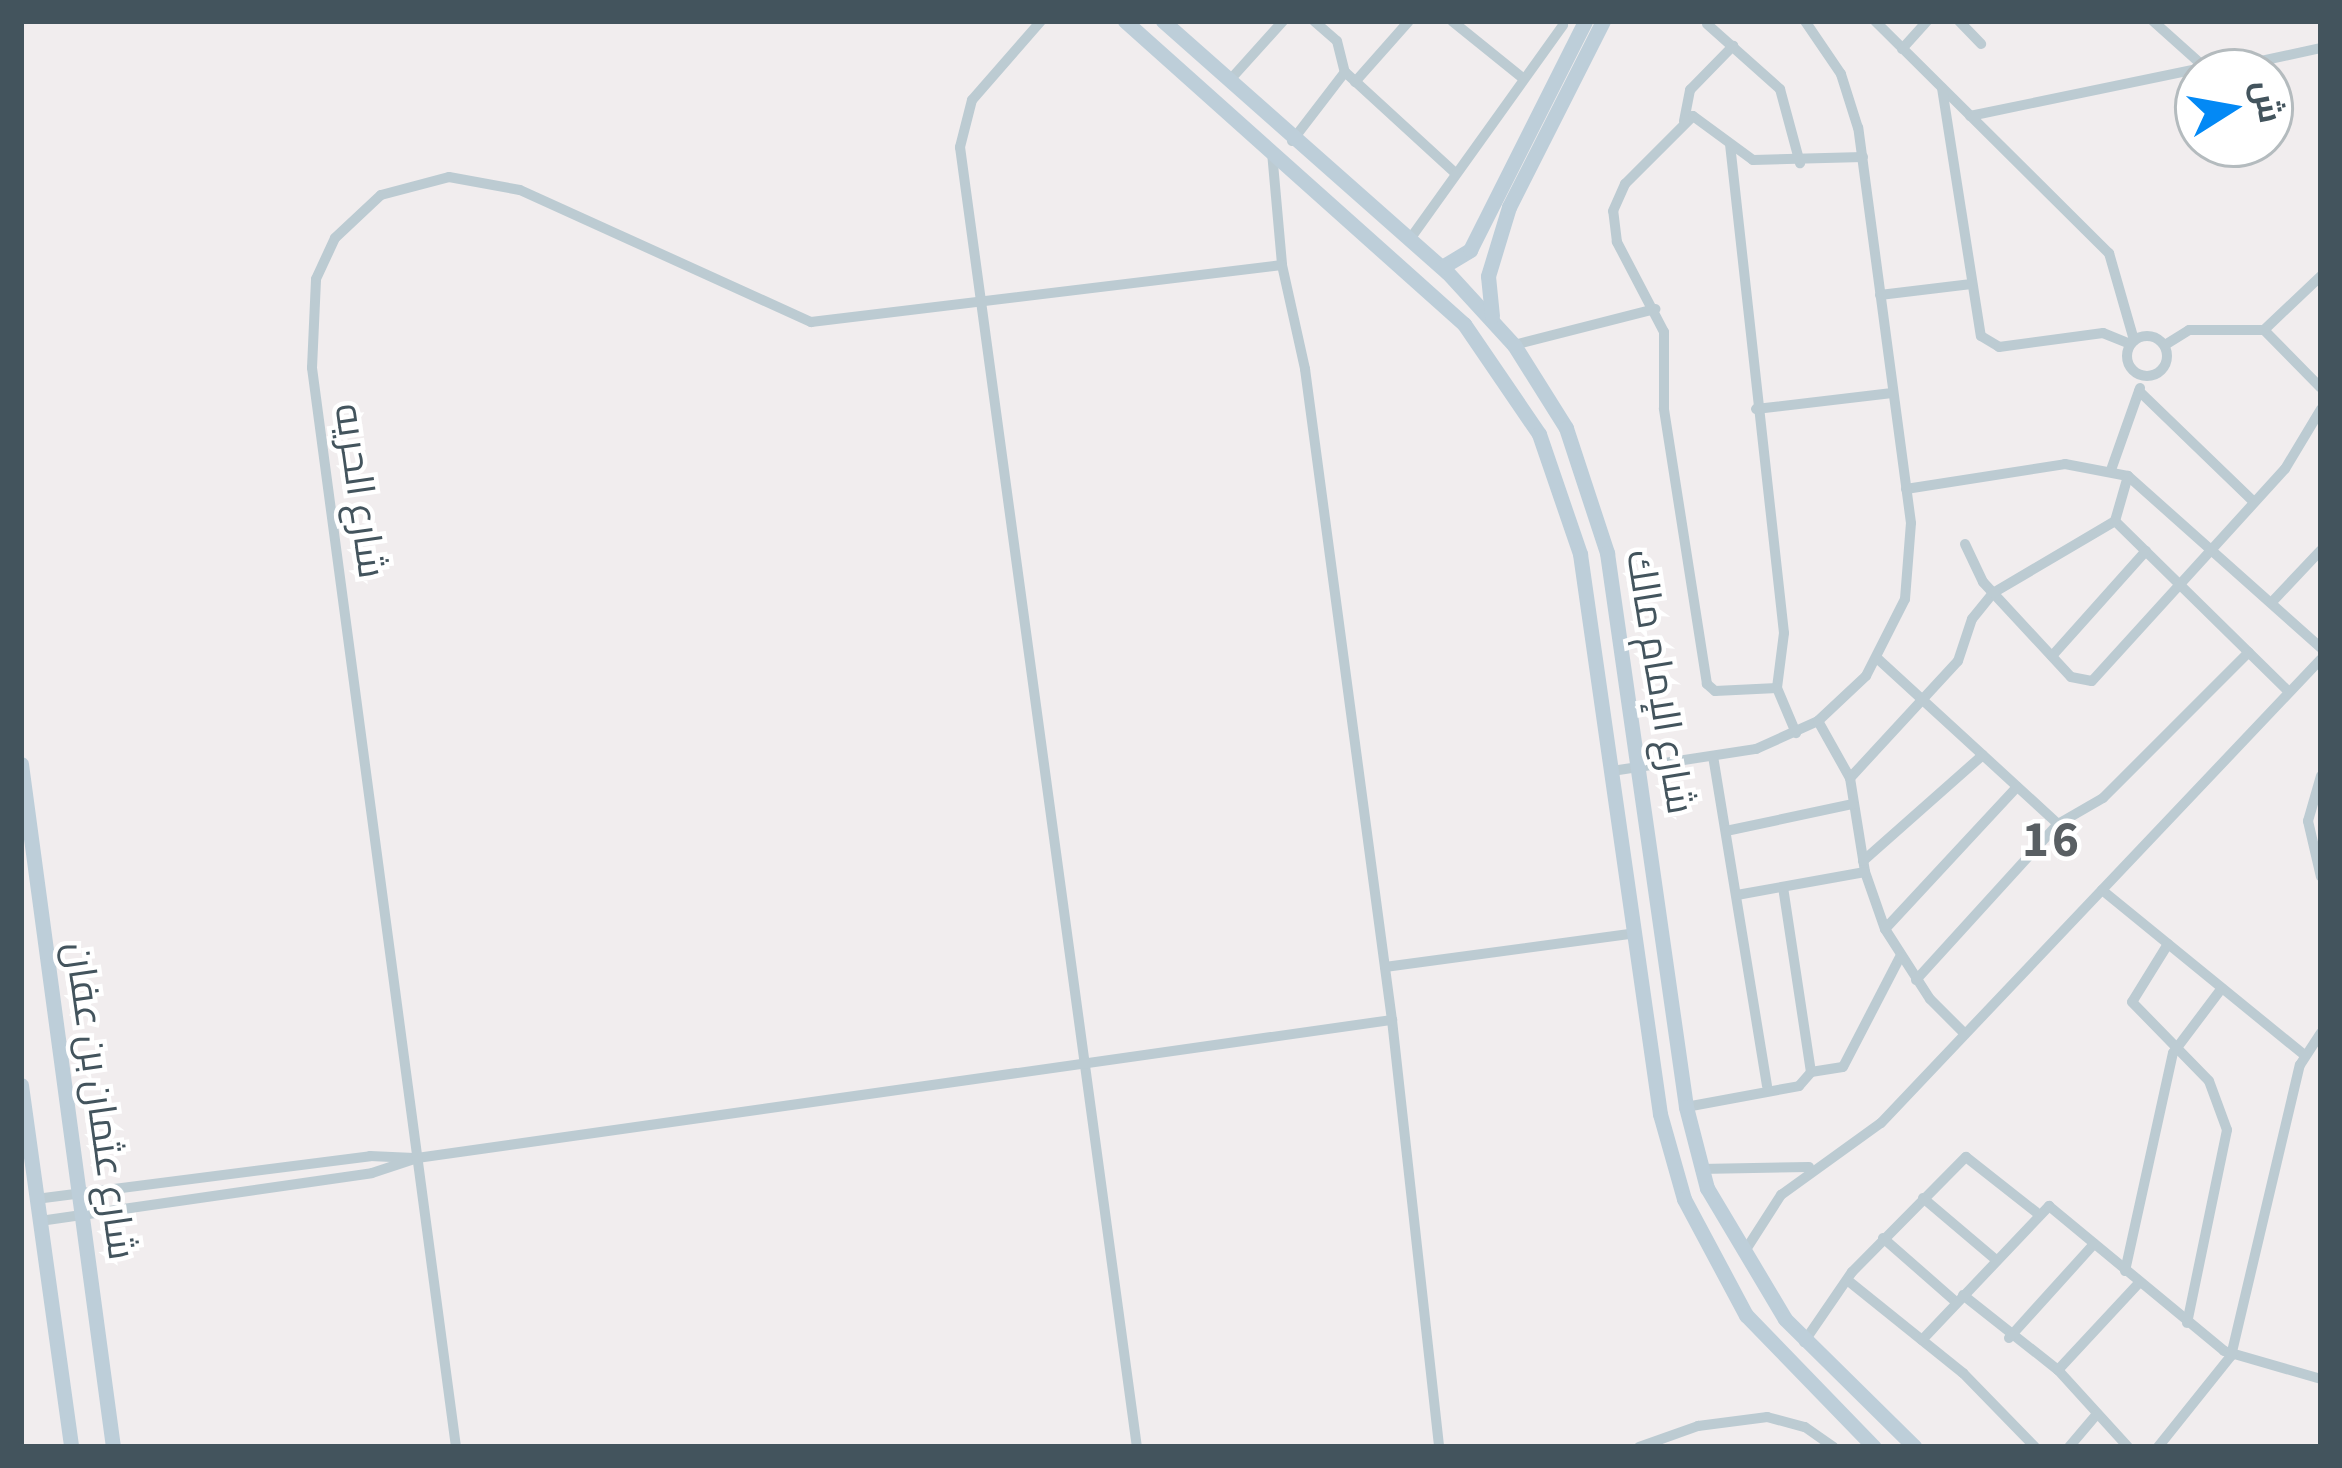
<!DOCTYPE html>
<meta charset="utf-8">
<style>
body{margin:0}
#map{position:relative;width:2342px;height:1468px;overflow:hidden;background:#f1edee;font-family:"Source Sans 3",Cairo,sans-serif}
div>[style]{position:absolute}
.street>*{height:10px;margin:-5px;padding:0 5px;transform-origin:5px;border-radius:5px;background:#bccbd2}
.street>.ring{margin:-5px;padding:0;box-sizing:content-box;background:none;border:10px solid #bccbd2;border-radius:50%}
.secondary>*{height:15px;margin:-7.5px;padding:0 7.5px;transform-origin:7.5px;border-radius:7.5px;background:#bdced9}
span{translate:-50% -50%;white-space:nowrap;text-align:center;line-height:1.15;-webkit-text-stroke:9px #fff;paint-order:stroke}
.street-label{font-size:39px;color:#43545d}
.district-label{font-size:51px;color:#595f63;font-weight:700;letter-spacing:3px}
.frame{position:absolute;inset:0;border:24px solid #43545d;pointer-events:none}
.north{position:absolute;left:2174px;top:48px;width:120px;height:120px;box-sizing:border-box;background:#fff;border:3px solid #b4bbbe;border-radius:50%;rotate:79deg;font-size:33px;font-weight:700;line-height:48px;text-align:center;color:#43545d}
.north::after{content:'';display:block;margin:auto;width:42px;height:54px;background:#0389f5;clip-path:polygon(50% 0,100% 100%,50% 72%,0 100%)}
</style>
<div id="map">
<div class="street">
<div style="left:1041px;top:21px;width:105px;rotate:131.1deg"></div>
<div style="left:972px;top:100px;width:49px;rotate:104.3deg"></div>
<div style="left:960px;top:147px;width:1312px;rotate:82.25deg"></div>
<div style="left:1314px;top:21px;width:30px;rotate:41deg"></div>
<div style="left:1337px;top:41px;width:32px;rotate:76deg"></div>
<div style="left:1345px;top:72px;width:148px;rotate:42.5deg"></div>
<div style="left:1452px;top:21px;width:92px;rotate:38.9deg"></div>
<div style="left:1875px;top:21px;width:330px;rotate:44.8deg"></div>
<div style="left:2109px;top:253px;width:91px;rotate:74deg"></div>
<div style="left:1959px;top:21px;width:32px;rotate:46deg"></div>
<div style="left:2153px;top:21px;width:76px;rotate:41.8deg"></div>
<div style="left:2210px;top:72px;width:114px;rotate:-12.2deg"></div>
<div style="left:1707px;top:24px;width:98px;rotate:41.7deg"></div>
<div style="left:1780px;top:89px;width:77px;rotate:74.9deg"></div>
<div style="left:1902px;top:49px;width:38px;rotate:-48deg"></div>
<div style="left:1229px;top:81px;width:81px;rotate:-48deg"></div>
<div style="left:1355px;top:82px;width:81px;rotate:-48.5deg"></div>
<div style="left:1942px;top:88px;width:251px;rotate:81.1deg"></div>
<div style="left:1981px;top:336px;width:21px;rotate:31deg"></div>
<div style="left:1999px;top:347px;width:105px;rotate:-7.7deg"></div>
<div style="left:2103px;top:333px;width:29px;rotate:22deg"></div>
<div style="left:1970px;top:116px;width:236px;rotate:-11.7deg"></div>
<div style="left:1684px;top:121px;width:32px;rotate:-79deg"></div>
<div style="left:1690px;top:90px;width:62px;rotate:-45.7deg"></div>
<div style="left:1292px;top:141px;width:87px;rotate:-52.5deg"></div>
<div style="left:1730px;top:144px;width:492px;rotate:83.7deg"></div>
<div style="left:1784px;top:633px;width:55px;rotate:97.3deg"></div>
<div style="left:1777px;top:688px;width:49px;rotate:67.1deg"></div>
<div style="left:1272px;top:152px;width:113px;rotate:84.9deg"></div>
<div style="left:1410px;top:239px;width:263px;rotate:-54.4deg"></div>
<div style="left:1880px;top:295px;width:92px;rotate:-6.9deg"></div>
<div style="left:2264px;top:330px;width:81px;rotate:45.5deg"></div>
<div class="ring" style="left:2127px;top:336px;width:30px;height:30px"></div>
<div style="left:1514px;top:345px;width:146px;rotate:-14.3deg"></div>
<div style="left:2165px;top:345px;width:28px;rotate:-32deg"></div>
<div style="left:2189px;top:330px;width:75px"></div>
<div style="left:2264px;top:330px;width:79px;rotate:-43.5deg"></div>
<div style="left:2139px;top:391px;width:160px;rotate:44deg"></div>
<div style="left:1756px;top:409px;width:137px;rotate:-6.7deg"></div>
<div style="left:2111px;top:470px;width:87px;rotate:-70.5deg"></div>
<div style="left:1906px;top:489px;width:161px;rotate:-8.9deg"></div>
<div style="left:2065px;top:464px;width:64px;rotate:10.8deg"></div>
<div style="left:2128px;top:476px;width:259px;rotate:41.7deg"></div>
<div style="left:2115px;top:521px;width:244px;rotate:44.5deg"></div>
<div style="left:1965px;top:544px;width:42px;rotate:64.7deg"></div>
<div style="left:1983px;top:582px;width:129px;rotate:47.2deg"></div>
<div style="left:2071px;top:677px;width:21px;rotate:11deg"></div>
<div style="left:2092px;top:681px;width:287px;rotate:-47.7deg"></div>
<div style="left:2285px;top:469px;width:70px;rotate:-59deg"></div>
<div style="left:2272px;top:602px;width:71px;rotate:-46.7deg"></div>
<div style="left:2052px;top:656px;width:141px;rotate:-48.2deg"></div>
<div style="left:1878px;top:659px;width:244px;rotate:42.5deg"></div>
<div style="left:1777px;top:688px;width:62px;rotate:177.2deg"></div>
<div style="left:1715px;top:691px;width:11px;rotate:-139deg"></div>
<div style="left:1707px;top:684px;width:279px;rotate:-98.9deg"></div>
<div style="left:1664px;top:408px;width:76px;rotate:-90deg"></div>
<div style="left:1664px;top:332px;width:102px;rotate:-117.6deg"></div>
<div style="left:1617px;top:242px;width:31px;rotate:-97deg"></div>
<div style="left:1613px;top:211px;width:30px;rotate:-66deg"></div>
<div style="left:1625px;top:184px;width:96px;rotate:-45deg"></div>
<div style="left:1693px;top:116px;width:74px;rotate:36.3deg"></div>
<div style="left:1753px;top:160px;width:110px;rotate:-1.6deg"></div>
<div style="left:1818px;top:721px;width:65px;rotate:60.7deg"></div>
<div style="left:1850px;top:778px;width:95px;rotate:80.9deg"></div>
<div style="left:1865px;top:872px;width:60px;rotate:70.7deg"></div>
<div style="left:1885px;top:929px;width:83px;rotate:57.3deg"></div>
<div style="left:1930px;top:999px;width:49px;rotate:45deg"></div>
<div style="left:1713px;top:756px;width:334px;rotate:80.7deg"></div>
<div style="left:1612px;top:771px;width:146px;rotate:-8.7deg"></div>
<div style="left:1756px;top:749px;width:68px;rotate:-24.3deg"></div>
<div style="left:1818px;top:721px;width:66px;rotate:-43.2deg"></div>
<div style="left:1866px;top:676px;width:86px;rotate:-63.1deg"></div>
<div style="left:1905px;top:599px;width:76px;rotate:-85.5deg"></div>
<div style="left:1911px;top:523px;width:399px;rotate:-97.6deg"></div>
<div style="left:1858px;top:128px;width:57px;rotate:-107.5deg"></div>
<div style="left:1841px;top:74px;width:64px;rotate:-124.2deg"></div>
<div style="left:2321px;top:776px;width:47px;rotate:106.1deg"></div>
<div style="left:2308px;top:821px;width:57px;rotate:76.9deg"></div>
<div style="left:1850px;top:778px;width:159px;rotate:-47.3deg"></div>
<div style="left:1958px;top:661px;width:44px;rotate:-71.6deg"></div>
<div style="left:1972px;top:619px;width:33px;rotate:-51deg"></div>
<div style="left:1993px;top:593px;width:142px;rotate:-30.5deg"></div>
<div style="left:2115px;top:521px;width:47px;rotate:-73.9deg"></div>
<div style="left:1726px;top:831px;width:130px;rotate:-12deg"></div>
<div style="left:1863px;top:861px;width:160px;rotate:-41.5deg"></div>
<div style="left:1783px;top:887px;width:187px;rotate:81.4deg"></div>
<div style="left:2102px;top:890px;width:261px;rotate:39.2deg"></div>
<div style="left:1737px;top:895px;width:130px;rotate:-10.2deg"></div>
<div style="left:1885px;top:929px;width:194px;rotate:-47.1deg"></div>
<div style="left:2168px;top:944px;width:68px;rotate:121.8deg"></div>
<div style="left:2132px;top:1002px;width:110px;rotate:45.7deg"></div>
<div style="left:2209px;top:1081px;width:52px;rotate:69.8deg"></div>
<div style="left:2227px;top:1130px;width:197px;rotate:101.7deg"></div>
<div style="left:1385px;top:967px;width:252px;rotate:-7.7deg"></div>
<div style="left:1916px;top:980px;width:211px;rotate:-47.7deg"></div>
<div style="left:2058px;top:824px;width:52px;rotate:-30deg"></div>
<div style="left:2103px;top:798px;width:206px;rotate:-45deg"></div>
<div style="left:1686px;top:1107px;width:115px;rotate:-10.5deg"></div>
<div style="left:1799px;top:1086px;width:18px;rotate:-49deg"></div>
<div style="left:1811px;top:1072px;width:32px;rotate:-9deg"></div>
<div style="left:1843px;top:1067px;width:124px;rotate:-62.6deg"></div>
<div style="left:1700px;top:1169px;width:109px;rotate:-1.1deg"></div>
<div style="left:1923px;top:1198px;width:94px;rotate:40.3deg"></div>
<div style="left:36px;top:1199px;width:337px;rotate:-7.3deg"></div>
<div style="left:370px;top:1156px;width:44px;rotate:2.6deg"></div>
<div style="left:40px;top:1221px;width:335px;rotate:-8.2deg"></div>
<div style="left:372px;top:1173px;width:47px;rotate:-18.4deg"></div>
<div style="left:417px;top:1158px;width:985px;rotate:-8.06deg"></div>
<div style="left:1392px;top:1020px;width:430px;rotate:83.7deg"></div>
<div style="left:1883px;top:1238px;width:97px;rotate:41.2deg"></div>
<div style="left:1745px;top:1251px;width:67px;rotate:-57.3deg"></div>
<div style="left:1781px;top:1195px;width:123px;rotate:-35.8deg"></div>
<div style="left:1881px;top:1123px;width:639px;rotate:-46.52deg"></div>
<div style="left:2125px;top:1271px;width:223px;rotate:-77.6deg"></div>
<div style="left:2173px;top:1053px;width:81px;rotate:-53deg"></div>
<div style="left:1851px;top:1283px;width:144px;rotate:38.8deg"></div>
<div style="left:1963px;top:1373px;width:103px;rotate:45.8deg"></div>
<div style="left:1963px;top:1295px;width:121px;rotate:38.3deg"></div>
<div style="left:2058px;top:1370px;width:104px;rotate:47.7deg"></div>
<div style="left:2009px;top:1338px;width:127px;rotate:-47.9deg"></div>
<div style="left:1922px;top:1340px;width:185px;rotate:-46.5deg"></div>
<div style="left:2049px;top:1206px;width:227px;rotate:39.6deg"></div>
<div style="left:2224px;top:1351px;width:101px;rotate:16.1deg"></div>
<div style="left:1804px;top:1342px;width:85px;rotate:-55.6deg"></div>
<div style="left:1852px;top:1272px;width:162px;rotate:-45.3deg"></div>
<div style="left:1966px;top:1157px;width:89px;rotate:38.2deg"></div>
<div style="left:2058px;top:1370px;width:117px;rotate:-47.1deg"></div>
<div style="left:456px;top:1447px;width:1089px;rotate:-97.6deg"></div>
<div style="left:312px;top:368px;width:89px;rotate:-87.4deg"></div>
<div style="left:316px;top:279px;width:45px;rotate:-65.1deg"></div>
<div style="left:335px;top:238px;width:63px;rotate:-43.1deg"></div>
<div style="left:381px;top:195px;width:70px;rotate:-14.8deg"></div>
<div style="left:449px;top:177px;width:72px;rotate:10.4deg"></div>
<div style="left:520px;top:190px;width:320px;rotate:24.4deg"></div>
<div style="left:811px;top:322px;width:474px;rotate:-6.9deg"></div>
<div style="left:1282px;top:265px;width:107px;rotate:77.5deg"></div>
<div style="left:1305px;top:369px;width:657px;rotate:82.39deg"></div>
<div style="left:1639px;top:1447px;width:63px;rotate:-19.6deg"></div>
<div style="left:1698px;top:1426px;width:70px;rotate:-7.4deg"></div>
<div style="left:1767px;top:1417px;width:39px;rotate:15deg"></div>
<div style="left:1805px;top:1427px;width:35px;rotate:35deg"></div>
<div style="left:2069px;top:1447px;width:42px;rotate:-49.8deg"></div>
<div style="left:2158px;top:1447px;width:117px;rotate:-51.3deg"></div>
<div style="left:2231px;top:1356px;width:299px;rotate:-76.7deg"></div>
<div style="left:2300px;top:1065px;width:38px;rotate:-57deg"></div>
</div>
<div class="secondary">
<div style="left:1125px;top:21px;width:455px;rotate:41.8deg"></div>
<div style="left:1464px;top:324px;width:133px;rotate:55.7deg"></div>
<div style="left:1539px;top:434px;width:127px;rotate:71.1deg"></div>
<div style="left:1580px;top:554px;width:566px;rotate:81.87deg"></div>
<div style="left:1660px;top:1114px;width:88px;rotate:74.2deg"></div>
<div style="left:1684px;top:1199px;width:132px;rotate:61.9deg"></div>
<div style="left:1746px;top:1315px;width:184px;rotate:45.9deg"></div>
<div style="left:1163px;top:21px;width:379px;rotate:41.5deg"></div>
<div style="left:1447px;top:272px;width:99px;rotate:47.5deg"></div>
<div style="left:1514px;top:345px;width:98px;rotate:57.9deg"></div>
<div style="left:1566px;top:428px;width:132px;rotate:71.8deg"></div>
<div style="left:1607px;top:553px;width:560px;rotate:81.88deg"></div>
<div style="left:1686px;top:1107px;width:84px;rotate:75.5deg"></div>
<div style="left:1707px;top:1188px;width:152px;rotate:59.2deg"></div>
<div style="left:1785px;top:1319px;width:182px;rotate:44.6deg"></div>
<div style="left:1442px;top:267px;width:33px;rotate:-31deg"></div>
<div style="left:1470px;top:250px;width:256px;rotate:-63.3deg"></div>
<div style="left:1492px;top:316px;width:40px;rotate:-95.7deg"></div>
<div style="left:1488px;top:276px;width:72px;rotate:-73.1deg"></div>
<div style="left:1509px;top:207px;width:208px;rotate:-63.2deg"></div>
<div style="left:21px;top:764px;width:689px;rotate:82.33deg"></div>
<div style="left:21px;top:1085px;width:365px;rotate:82.1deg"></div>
</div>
<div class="street-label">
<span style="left:359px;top:491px;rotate:82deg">شارع الحريه</span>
<span style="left:1659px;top:682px;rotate:81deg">شارع الإمام مالك</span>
<span style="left:99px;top:1101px;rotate:82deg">شارع عثمان بن عفان</span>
</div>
<div class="district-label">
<span style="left:2052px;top:840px">16</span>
</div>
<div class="frame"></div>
<div class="north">ش</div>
</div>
